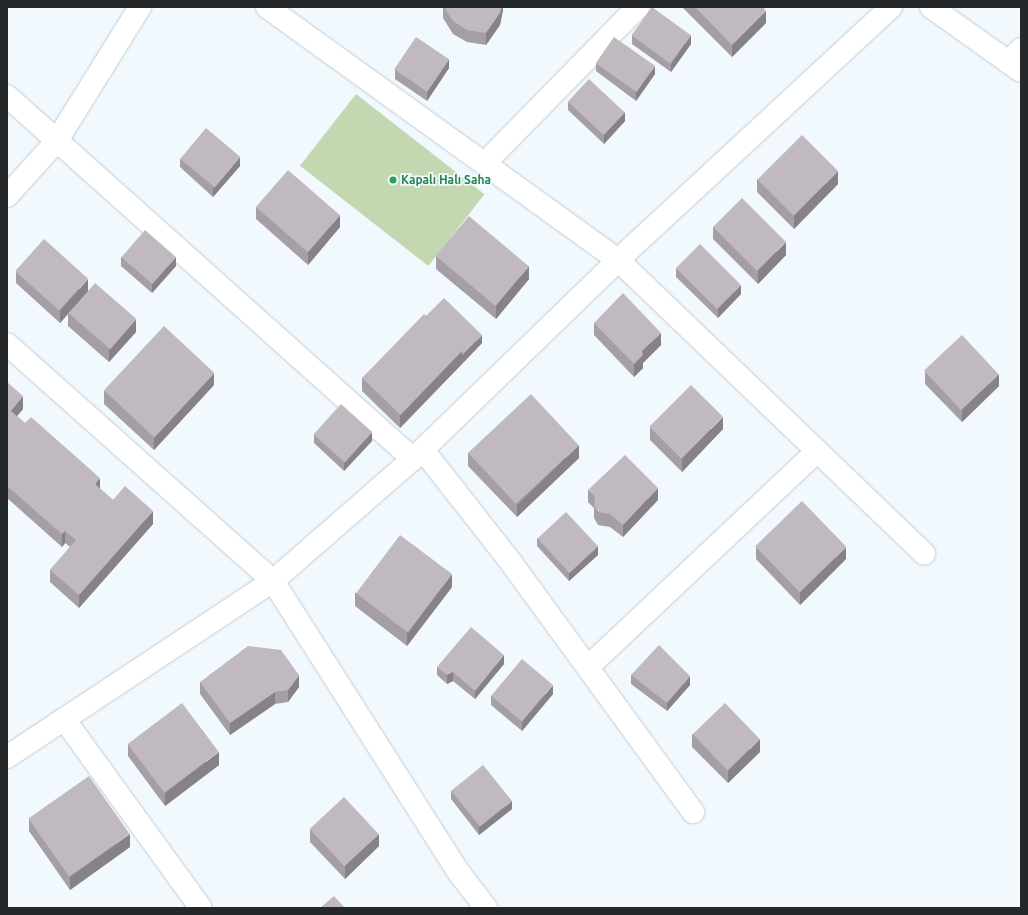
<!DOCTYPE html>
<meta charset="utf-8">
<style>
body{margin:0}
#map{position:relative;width:1028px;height:915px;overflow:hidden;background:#f2f9fe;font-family:Ubuntu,sans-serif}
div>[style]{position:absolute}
.green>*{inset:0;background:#c3d8b1;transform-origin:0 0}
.roads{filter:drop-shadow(0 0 1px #c3cbd2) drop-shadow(0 0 1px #c3cbd2)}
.minor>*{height:22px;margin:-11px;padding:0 11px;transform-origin:11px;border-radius:11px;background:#fff}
.wall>*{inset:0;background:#a59fa5}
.shaded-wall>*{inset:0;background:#868286}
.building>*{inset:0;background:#c0b9c0;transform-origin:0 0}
.dots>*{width:11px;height:11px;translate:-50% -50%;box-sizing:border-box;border:2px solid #f2f9fe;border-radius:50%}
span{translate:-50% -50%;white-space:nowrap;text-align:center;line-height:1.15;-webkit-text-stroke:3.5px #f2f9fe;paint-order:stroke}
.leisure-label{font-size:12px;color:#27864d;font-weight:700}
.left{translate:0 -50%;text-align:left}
.frame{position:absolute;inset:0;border:8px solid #25282a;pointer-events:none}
</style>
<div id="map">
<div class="green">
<div style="left:356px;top:94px;width:163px;height:91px;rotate:38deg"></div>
</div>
<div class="roads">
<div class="minor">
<div style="left:267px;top:7px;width:433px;rotate:35.8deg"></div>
<div style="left:618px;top:260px;width:424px;rotate:43.8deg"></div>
<div style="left:931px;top:7px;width:110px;rotate:35.4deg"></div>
<div style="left:1008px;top:62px;width:18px;rotate:-45deg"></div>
<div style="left:7px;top:96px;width:545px;rotate:41.8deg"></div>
<div style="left:485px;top:163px;width:219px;rotate:-45.6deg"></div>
<div style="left:7px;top:196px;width:73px;rotate:-47.8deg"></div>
<div style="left:56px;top:142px;width:159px;rotate:-58.1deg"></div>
<div style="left:7px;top:344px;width:356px;rotate:41.7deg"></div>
<div style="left:273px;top:581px;width:348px;rotate:57.5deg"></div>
<div style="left:460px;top:874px;width:43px;rotate:52.6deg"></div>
<div style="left:423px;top:450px;width:136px;rotate:51.9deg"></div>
<div style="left:507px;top:557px;width:316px;rotate:53.9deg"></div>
<div style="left:588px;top:667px;width:315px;rotate:-43.3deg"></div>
<div style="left:64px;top:719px;width:233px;rotate:54.1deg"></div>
<div style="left:7px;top:757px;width:319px;rotate:-33.5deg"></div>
<div style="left:273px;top:581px;width:186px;rotate:-41.1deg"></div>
<div style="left:413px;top:459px;width:286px;rotate:-44.1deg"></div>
<div style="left:618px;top:260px;width:372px;rotate:-42.8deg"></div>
</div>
</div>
<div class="wall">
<div style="clip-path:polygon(443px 7px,503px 7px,503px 10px,500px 25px,486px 45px,467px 42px,453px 34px,443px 18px)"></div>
<div style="clip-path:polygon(682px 7px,763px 7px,766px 23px,732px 57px)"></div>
<div style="clip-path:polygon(632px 36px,691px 44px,671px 72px,632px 44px)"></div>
<div style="clip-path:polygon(596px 63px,655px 74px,636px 101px,596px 71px)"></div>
<div style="clip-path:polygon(449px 68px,427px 101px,395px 79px,395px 70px)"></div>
<div style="clip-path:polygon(568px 102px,625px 121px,604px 144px,568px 110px)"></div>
<div style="clip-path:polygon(180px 159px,240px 166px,213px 197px,180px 167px)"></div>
<div style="clip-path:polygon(757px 179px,838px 184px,794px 229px,757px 192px)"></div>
<div style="clip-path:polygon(256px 207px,340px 227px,308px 265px,256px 219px)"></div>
<div style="clip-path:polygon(713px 227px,786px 255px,758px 284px,713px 239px)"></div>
<div style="clip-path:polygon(436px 256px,529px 279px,496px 319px,436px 269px)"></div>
<div style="clip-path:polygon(121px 257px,176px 266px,152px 293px,121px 266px)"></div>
<div style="clip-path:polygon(676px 268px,741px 294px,718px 318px,676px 277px)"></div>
<div style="clip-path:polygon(16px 271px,88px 291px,136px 332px,109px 362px,68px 326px,68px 314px,60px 323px,16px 283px)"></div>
<div style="clip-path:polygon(426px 316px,482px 343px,400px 428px,362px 391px,362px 378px)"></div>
<div style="clip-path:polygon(594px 323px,661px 345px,643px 363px,643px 368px,634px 377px,594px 335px)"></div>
<div style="clip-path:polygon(925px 371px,999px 386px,962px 422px,925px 384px)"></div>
<div style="clip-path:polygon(7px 382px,23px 409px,17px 416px,113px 500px,153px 524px,79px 608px,50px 582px,50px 570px,70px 547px,65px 543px,62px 547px,7px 498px)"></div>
<div style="clip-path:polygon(214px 385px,154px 450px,104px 404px,104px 391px)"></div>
<div style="clip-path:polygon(650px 428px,723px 429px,682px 472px,650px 440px)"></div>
<div style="clip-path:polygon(314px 435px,372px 441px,344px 471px,314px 443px)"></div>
<div style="clip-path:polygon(468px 453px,579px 458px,517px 517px,468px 466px)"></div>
<div style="clip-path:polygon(588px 490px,658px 500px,623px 537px,610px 527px,598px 525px,594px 518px,594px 508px,588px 502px)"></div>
<div style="clip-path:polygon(537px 538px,598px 555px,569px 581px,537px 546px)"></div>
<div style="clip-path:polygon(756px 547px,846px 559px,800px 605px,756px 559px)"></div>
<div style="clip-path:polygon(452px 587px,407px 646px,355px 606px,355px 593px)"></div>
<div style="clip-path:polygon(504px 664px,475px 699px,453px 681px,447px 684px,437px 675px,437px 667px)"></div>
<div style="clip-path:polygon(631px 675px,690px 685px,667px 711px,631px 684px)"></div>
<div style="clip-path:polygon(200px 682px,299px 687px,288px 702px,275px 704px,230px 735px,200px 694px)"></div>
<div style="clip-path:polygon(553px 694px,522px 731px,491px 705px,491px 696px)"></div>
<div style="clip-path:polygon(692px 734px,760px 752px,728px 783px,692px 747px)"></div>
<div style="clip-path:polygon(128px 744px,219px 765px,165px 806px,128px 756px)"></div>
<div style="clip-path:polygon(451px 791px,512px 809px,479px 835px,451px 799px)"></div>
<div style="clip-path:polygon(29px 819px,130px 847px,70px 890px,29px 831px)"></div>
<div style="clip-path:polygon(310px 829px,379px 846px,345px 879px,310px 842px)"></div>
</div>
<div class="shaded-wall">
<div style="clip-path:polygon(502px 7px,503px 7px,503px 10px,500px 25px,486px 45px,486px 33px)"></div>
<div style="clip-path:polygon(766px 11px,766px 23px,732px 57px,732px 45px)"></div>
<div style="clip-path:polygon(691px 35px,691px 44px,671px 72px,671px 64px)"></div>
<div style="clip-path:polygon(449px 59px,449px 68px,427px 101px,427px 92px)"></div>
<div style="clip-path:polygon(655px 66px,655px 74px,636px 101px,636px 92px)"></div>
<div style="clip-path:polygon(625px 112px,625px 121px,604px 144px,604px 135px)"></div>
<div style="clip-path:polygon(240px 157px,240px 166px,213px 197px,213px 188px)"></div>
<div style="clip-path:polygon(838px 171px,838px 184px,794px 229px,794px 216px)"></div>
<div style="clip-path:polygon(340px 215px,340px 227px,308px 265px,308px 252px)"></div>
<div style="clip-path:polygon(786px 242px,786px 255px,758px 284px,758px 271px)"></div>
<div style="clip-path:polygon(176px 257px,176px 266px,152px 293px,152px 284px)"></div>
<div style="clip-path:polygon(529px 266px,529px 279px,496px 319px,496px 306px)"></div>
<div style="clip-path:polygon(88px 279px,88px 292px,68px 313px,68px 314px,60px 323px,60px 311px)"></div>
<div style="clip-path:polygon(741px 285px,741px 294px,718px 318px,718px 309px)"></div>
<div style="clip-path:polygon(136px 319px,136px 332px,109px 362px,109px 349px)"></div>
<div style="clip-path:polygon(661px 333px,661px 345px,643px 363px,643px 368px,634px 377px,634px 364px,642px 351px)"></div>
<div style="clip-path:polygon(482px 335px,482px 343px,462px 364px,462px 355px)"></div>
<div style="clip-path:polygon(462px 351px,462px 364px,400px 428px,400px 416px)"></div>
<div style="clip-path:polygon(214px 373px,214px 385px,154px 450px,154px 438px)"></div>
<div style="clip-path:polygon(999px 374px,999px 386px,962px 422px,962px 410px)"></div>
<div style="clip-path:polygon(23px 396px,23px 409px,11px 423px,11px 411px)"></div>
<div style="clip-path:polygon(723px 417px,723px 429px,682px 472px,682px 459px)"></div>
<div style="clip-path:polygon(372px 432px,372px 441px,344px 471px,344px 463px)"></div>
<div style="clip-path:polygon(579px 445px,579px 458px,517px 517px,517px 505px)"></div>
<div style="clip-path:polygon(100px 478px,100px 491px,95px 484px)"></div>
<div style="clip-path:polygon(658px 488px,658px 500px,623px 537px,623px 525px)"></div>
<div style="clip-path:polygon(153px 511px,153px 524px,79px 608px,79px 595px)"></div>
<div style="clip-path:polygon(65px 531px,65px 543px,62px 547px,62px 534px)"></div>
<div style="clip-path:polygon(598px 546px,598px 555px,569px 581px,569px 572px)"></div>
<div style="clip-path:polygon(846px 547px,846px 559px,800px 605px,800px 592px)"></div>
<div style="clip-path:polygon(452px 574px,452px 587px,407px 646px,407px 633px)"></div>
<div style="clip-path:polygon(504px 655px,504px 664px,475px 699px,475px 691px)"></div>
<div style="clip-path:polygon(453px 672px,453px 681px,447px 684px,447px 675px)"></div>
<div style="clip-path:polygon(299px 675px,299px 687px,288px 702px,288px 690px)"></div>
<div style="clip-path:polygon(690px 676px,690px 685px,667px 711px,667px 703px)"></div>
<div style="clip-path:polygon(553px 685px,553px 694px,522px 731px,522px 722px)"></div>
<div style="clip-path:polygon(275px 692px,275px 704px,230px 735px,230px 723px)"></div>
<div style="clip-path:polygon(760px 739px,760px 752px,728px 783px,728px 771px)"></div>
<div style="clip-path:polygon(219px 752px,219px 765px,165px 806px,165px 793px)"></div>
<div style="clip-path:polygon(512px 801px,512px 809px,479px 835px,479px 827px)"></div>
<div style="clip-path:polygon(130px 834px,130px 847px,70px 890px,70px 877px)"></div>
<div style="clip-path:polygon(379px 834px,379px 846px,345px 879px,345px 866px)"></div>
</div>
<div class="building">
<div style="clip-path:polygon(444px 7px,502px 7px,500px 13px,486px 33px,467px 30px,453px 21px)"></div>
<div style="left:652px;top:7px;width:48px;height:35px;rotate:36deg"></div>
<div style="clip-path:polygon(695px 7px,763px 7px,766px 11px,732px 45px)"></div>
<div style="left:416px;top:37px;width:40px;height:39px;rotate:34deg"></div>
<div style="left:614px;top:37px;width:50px;height:32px;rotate:35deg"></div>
<div style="left:589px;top:79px;width:49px;height:31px;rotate:43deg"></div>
<div style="left:206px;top:128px;width:45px;height:40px;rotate:40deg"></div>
<div style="left:802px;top:135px;width:51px;height:63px;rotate:45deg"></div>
<div style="left:288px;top:170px;width:69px;height:49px;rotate:41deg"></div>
<div style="left:742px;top:198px;width:62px;height:41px;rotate:45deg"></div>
<div style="left:469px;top:216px;width:78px;height:52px;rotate:40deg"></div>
<div style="left:145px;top:230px;width:41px;height:36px;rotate:41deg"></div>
<div style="left:44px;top:239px;width:59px;height:43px;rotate:42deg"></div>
<div style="left:700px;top:244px;width:58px;height:34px;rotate:45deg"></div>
<div style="left:95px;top:283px;width:55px;height:40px;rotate:41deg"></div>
<div style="clip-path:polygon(623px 293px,661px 333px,642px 351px,643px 355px,634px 364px,594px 323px)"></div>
<div style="clip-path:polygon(444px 298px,482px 335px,462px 355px,462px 351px,426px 316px)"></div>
<div style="left:424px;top:314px;width:53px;height:89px;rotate:44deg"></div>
<div style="left:164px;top:326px;width:69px;height:88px;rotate:43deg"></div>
<div style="left:962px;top:335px;width:54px;height:52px;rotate:47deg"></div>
<div style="clip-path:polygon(7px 382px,23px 396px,11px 411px,25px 423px,31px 417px,100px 478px,95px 484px,113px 500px,125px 486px,153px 511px,79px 595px,50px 570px,76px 540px,65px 531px,62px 534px,7px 486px)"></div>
<div style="left:691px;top:385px;width:45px;height:59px;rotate:45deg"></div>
<div style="left:531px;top:394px;width:70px;height:86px;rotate:47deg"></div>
<div style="left:341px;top:404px;width:42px;height:41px;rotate:42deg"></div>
<div style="clip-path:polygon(625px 455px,658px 488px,623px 525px,610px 514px,598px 512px,594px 505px,595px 496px,588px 490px)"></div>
<div style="left:802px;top:501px;width:64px;height:65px;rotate:46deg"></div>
<div style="left:566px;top:512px;width:47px;height:39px;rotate:47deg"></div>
<div style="left:400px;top:535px;width:65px;height:73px;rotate:37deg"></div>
<div style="clip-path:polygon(471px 627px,504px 655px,475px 691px,453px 672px,447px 675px,437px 667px)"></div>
<div style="clip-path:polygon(659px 645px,690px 676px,667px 703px,631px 675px)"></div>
<div style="clip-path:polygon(248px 646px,281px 650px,299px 675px,288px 690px,275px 692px,230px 723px,200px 682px)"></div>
<div style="left:522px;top:659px;width:40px;height:48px;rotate:40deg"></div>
<div style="left:182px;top:703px;width:61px;height:68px;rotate:53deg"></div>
<div style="left:725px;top:703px;width:50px;height:45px;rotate:46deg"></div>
<div style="left:483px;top:765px;width:46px;height:41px;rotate:51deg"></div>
<div style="left:89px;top:776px;width:71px;height:74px;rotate:55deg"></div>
<div style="left:344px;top:797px;width:51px;height:47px;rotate:47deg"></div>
<div style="clip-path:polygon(334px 896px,345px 908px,320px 908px)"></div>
</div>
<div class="dots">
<div style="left:393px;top:180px;background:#2e9e5b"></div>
</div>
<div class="leisure-label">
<span class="left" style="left:401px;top:180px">Kapalı Halı Saha</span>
</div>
<div class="frame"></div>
</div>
